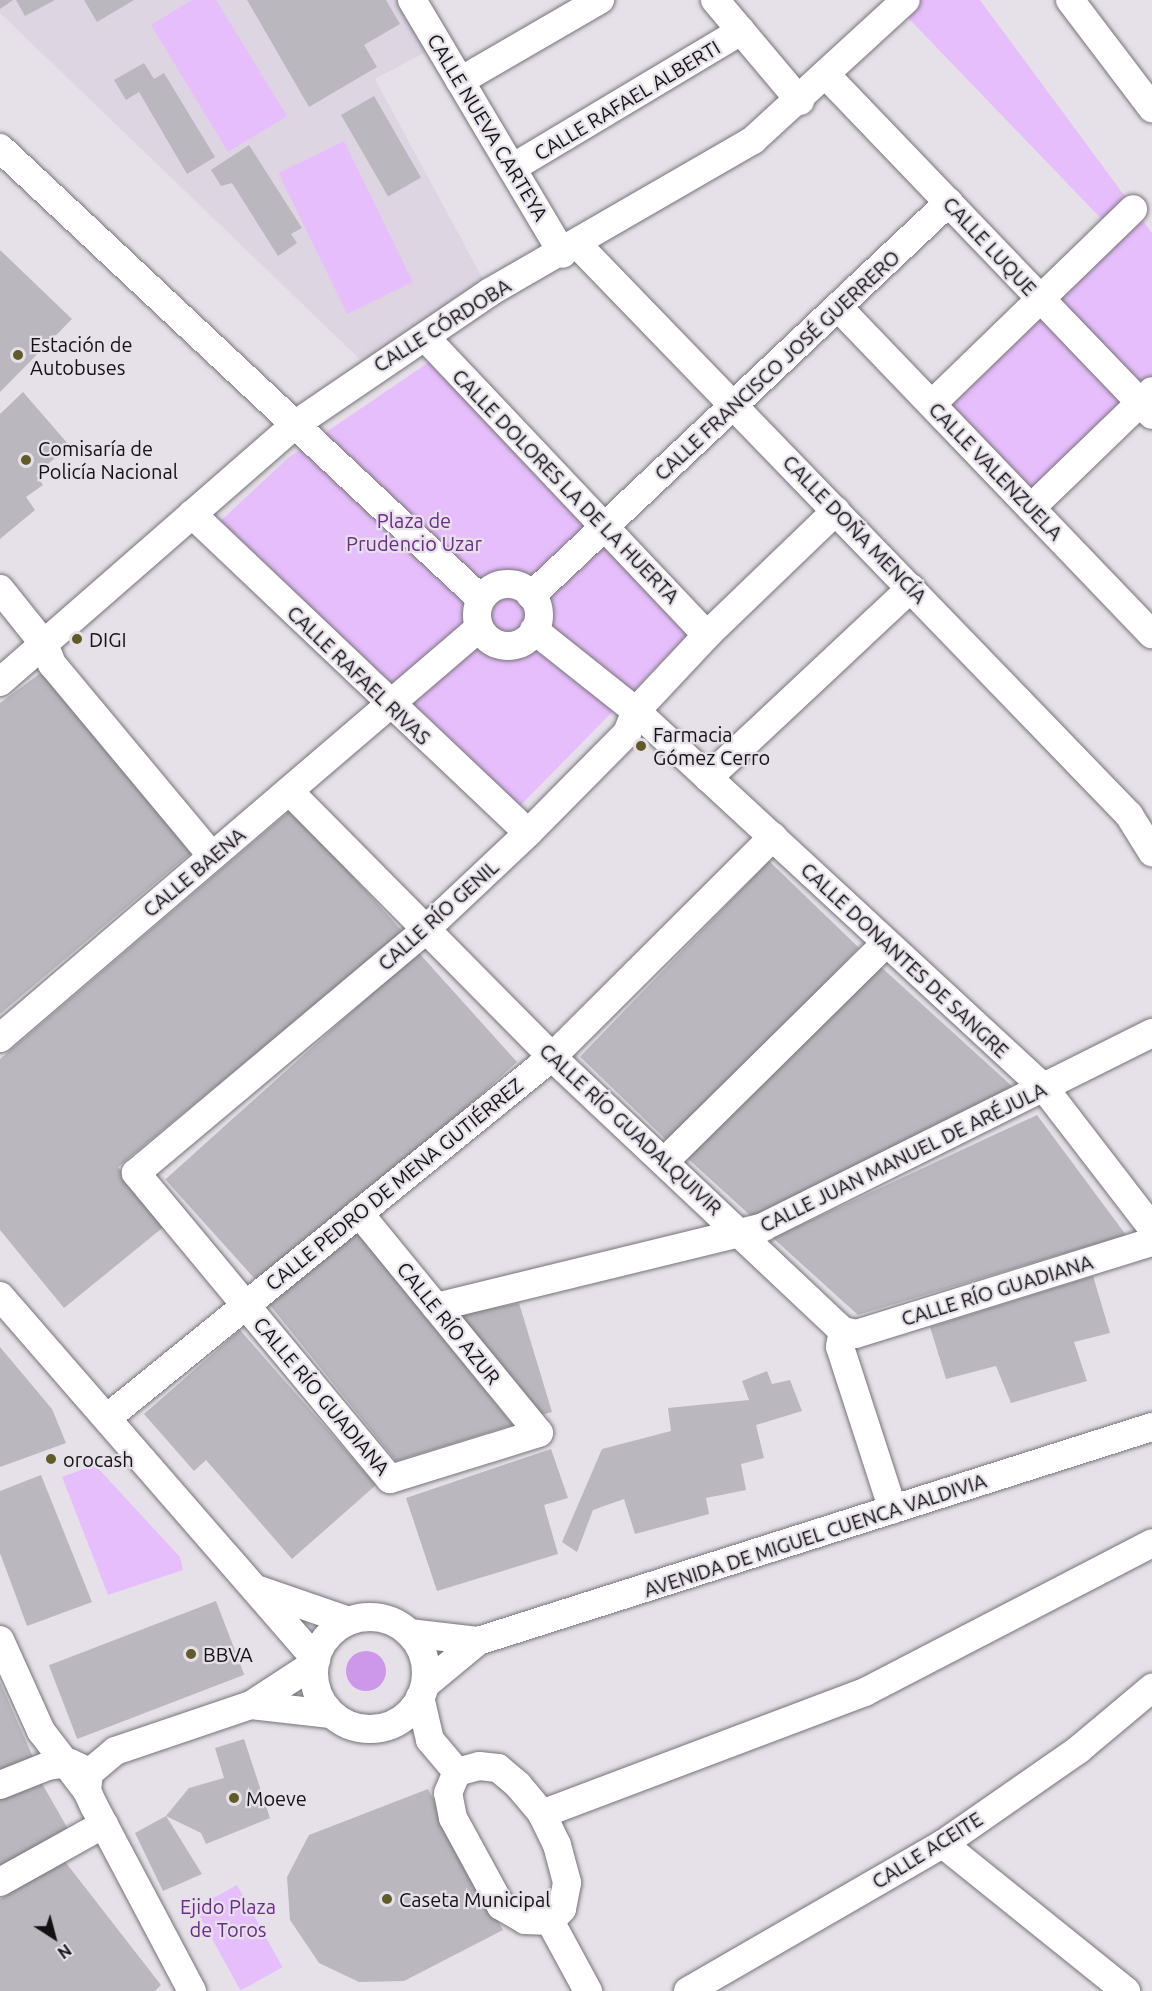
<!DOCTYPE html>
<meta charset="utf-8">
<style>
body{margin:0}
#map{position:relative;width:1152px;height:1991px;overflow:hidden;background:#e6e1e9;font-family:Ubuntu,sans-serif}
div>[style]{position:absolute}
.built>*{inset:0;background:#ded5e3}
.green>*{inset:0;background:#e6befc;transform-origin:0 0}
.water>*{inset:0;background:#cd97ea}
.round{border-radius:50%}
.building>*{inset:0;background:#bbb7be;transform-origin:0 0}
.roads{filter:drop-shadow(0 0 2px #77737a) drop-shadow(0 0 2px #77737a)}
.minor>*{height:28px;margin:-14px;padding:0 14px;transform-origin:14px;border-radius:14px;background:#fff}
.minor>.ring{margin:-14px;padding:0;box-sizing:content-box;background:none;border:28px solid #fff;border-radius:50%}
.dots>*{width:16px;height:16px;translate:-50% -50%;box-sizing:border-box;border:3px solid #e6e1e9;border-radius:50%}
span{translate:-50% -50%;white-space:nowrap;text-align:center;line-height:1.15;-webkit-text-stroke:4.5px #e6e1e9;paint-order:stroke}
.street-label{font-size:20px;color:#131114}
.poi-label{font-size:20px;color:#131114}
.left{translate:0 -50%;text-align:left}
.park-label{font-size:20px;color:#6c2a8b}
.north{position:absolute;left:24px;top:1907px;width:60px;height:60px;-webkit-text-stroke:4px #e6e1e9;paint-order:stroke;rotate:144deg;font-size:16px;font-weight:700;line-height:24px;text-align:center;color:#131114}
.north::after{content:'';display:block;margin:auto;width:21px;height:27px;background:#131114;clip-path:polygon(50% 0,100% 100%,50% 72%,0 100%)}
</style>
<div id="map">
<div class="built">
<div style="clip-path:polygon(0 0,412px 0,439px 45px,375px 79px,490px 292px,371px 370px,0 13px)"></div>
</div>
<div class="green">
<div style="clip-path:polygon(192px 0,216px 0,287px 116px,228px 152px,151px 25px)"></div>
<div style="clip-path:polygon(891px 0,980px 0,1152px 233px,1152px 391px,1031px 508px,932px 404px,1112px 230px)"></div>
<div style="left:344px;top:141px;width:157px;height:73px;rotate:64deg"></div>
<div style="clip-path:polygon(432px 360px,691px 632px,515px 811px,214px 527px,288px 458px)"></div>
<div style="clip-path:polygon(95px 1465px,180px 1557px,183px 1570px,108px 1595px,62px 1477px)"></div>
<div style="left:237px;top:1885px;width:94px;height:48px;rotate:61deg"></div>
</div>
<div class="water">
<div class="round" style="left:346px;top:1651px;width:40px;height:40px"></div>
</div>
<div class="building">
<div style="clip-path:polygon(0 0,13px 0,0 9px)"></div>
<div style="clip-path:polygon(16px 0,55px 0,25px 16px)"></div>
<div style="clip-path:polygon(84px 0,134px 0,97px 22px)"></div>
<div style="clip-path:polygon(247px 0,386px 0,400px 24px,364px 45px,377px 67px,309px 107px)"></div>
<div style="clip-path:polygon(144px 63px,154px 79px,164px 73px,215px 157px,187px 174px,139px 92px,126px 100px,114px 80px)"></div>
<div style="left:374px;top:96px;width:94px;height:38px;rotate:60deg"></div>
<div style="clip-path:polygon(249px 145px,302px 228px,291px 234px,297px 243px,278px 256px,232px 183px,221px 186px,211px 170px)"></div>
<div style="clip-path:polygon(0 250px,72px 319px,0 392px)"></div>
<div style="clip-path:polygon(23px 392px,69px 445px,36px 475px,43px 485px,26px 497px,35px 510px,0 539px,0 414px)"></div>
<div style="clip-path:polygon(42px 672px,193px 851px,0 1014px,0 703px)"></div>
<div style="clip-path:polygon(292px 809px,403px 932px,118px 1167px,166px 1225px,64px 1308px,0 1230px,0 1059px)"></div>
<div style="left:769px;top:861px;width:125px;height:272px;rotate:44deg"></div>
<div style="left:418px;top:952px;width:148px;height:340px;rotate:48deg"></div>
<div style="clip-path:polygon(881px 967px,1014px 1088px,752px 1217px,686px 1157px)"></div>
<div style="clip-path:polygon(1037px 1115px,1126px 1235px,858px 1315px,773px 1238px)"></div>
<div style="clip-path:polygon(356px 1231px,513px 1425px,396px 1461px,269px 1304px)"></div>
<div style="clip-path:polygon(1093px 1276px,1110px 1333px,1074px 1342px,1087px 1381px,1011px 1403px,996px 1366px,946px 1379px,930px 1327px)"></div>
<div style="clip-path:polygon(519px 1303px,552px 1412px,541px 1415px,460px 1315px)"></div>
<div style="clip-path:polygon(240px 1330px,376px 1485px,292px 1559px,206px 1460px,194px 1471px,144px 1414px)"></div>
<div style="clip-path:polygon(0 1347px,52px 1409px,66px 1443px,0 1467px)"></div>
<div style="clip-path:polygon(767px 1371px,772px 1384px,790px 1380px,802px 1411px,756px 1425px,764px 1458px,741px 1464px,746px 1490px,706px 1498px,709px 1514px,635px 1534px,624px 1499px,593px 1510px,577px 1552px,562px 1542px,602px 1449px,671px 1431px,668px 1408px,749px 1400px,742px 1381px)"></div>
<div style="clip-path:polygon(551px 1449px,568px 1498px,544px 1505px,558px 1554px,437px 1591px,406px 1498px)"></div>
<div style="clip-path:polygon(41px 1475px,92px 1602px,27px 1626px,0 1553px,0 1491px)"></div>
<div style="left:216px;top:1601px;width:79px;height:179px;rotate:69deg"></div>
<div style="clip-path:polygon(0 1682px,33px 1757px,0 1770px)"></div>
<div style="clip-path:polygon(244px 1739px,270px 1818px,206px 1844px,201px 1833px,166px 1816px,189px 1788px,224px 1778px,215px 1748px)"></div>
<div style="clip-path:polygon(40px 1780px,68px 1829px,0 1872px,0 1794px)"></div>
<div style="clip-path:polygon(428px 1789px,503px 1930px,404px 1981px,359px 1982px,319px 1963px,290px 1920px,287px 1877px,309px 1835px)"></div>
<div style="clip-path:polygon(166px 1816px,202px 1874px,163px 1891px,135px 1833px)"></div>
<div style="clip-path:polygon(63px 1859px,161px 1985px,155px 1991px,0 1991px,0 1899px)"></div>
</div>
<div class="roads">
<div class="minor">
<div style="left:412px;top:0;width:295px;rotate:59.3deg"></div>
<div style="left:715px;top:0;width:132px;rotate:49.9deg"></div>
<div style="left:1070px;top:0;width:136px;rotate:52.8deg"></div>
<div style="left:828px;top:77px;width:468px;rotate:46.2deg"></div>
<div style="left:460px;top:81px;width:162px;rotate:-30.1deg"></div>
<div style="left:0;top:148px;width:659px;rotate:43.16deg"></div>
<div style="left:512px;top:168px;width:267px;rotate:-30.9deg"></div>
<div style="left:578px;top:245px;width:793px;rotate:45.97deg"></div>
<div style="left:1129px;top:815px;width:44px;rotate:58.1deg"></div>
<div style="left:839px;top:308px;width:452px;rotate:46.2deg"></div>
<div style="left:425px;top:337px;width:410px;rotate:46.6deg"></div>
<div style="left:932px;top:404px;width:280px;rotate:-44.1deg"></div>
<div style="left:1031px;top:508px;width:168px;rotate:-44deg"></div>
<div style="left:192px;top:514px;width:463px;rotate:43.5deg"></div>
<div class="ring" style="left:477px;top:584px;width:34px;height:34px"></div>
<div style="left:0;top:589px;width:70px;rotate:51.3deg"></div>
<div style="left:44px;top:644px;width:22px;rotate:68deg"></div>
<div style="left:52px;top:664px;width:250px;rotate:50.2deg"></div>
<div style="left:531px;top:596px;width:574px;rotate:-43.31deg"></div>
<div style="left:534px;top:630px;width:130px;rotate:38.5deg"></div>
<div style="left:636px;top:711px;width:557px;rotate:42.74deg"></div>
<div style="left:1045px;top:1089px;width:175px;rotate:52.4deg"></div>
<div style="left:0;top:682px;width:389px;rotate:-41.1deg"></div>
<div style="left:293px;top:426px;width:238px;rotate:-34.2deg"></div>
<div style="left:490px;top:292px;width:304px;rotate:-30deg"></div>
<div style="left:753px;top:140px;width:207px;rotate:-42.5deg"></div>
<div style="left:708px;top:778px;width:278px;rotate:-43.1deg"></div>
<div style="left:289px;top:791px;width:374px;rotate:45.3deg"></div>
<div style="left:552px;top:1057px;width:400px;rotate:43.3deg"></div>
<div style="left:843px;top:1331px;width:16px;rotate:101deg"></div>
<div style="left:840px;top:1347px;width:171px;rotate:72deg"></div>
<div style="left:0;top:1038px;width:631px;rotate:-40.56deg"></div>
<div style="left:664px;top:1162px;width:310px;rotate:-44.6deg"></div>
<div style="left:359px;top:1213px;width:284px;rotate:50.7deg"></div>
<div style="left:539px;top:1433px;width:156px;rotate:162.8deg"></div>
<div style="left:390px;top:1479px;width:398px;rotate:-129.7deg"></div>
<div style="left:136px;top:1173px;width:376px;rotate:-40deg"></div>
<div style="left:424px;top:931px;width:143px;rotate:-43.3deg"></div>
<div style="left:528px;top:833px;width:141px;rotate:-45.3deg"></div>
<div style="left:627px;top:733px;width:24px;rotate:-68deg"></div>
<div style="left:636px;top:711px;width:104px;rotate:-46.9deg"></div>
<div style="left:707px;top:635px;width:179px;rotate:-43.9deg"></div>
<div style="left:0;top:1296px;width:482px;rotate:49deg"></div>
<div style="left:436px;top:1307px;width:337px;rotate:-13.7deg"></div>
<div style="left:763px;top:1227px;width:435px;rotate:-26.5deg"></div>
<div style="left:843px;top:1331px;width:13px;rotate:13deg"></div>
<div style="left:856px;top:1334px;width:310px;rotate:-17.3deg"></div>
<div style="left:107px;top:1418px;width:573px;rotate:-39.05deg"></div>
<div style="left:552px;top:1057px;width:312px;rotate:-44.9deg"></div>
<div style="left:259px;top:1590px;width:95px;rotate:19deg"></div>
<div class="ring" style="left:314px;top:1617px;width:84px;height:84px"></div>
<div style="left:409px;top:1633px;width:69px;rotate:6.6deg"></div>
<div style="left:0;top:1640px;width:100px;rotate:65.7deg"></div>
<div style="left:41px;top:1731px;width:76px;rotate:52.5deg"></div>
<div style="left:425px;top:1685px;width:69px;rotate:-39.7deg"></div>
<div style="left:478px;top:1641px;width:707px;rotate:-17.62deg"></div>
<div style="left:420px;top:1697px;width:44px;rotate:76.9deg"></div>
<div style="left:430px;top:1740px;width:42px;rotate:49.8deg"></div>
<div style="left:251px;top:1705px;width:80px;rotate:6.5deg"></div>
<div style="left:479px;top:1766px;width:19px;rotate:6deg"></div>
<div style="left:498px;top:1768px;width:26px;rotate:40deg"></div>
<div style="left:518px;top:1785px;width:38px;rotate:50deg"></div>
<div style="left:542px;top:1814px;width:34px;rotate:64deg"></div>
<div style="left:557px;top:1845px;width:39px;rotate:75deg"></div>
<div style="left:567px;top:1883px;width:26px;rotate:101deg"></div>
<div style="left:562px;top:1909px;width:17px;rotate:135deg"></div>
<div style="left:550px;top:1921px;width:25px;rotate:-178deg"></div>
<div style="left:525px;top:1920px;width:28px;rotate:-150deg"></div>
<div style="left:501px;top:1906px;width:100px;rotate:-118.6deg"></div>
<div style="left:453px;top:1818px;width:25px;rotate:-101deg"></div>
<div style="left:448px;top:1793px;width:23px;rotate:-67deg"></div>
<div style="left:457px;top:1772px;width:23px;rotate:-15deg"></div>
<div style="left:0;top:1785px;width:52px;rotate:-21.6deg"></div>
<div style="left:48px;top:1766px;width:22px;rotate:-8deg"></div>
<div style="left:70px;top:1763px;width:17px;rotate:25deg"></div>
<div style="left:542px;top:1814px;width:345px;rotate:-20.7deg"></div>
<div style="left:865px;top:1692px;width:323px;rotate:-27.4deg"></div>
<div style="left:943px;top:1844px;width:235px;rotate:38.8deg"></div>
<div style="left:0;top:1882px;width:119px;rotate:-29.1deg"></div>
<div style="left:550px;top:1921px;width:80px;rotate:61.5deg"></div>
<div style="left:192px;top:1991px;width:209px;rotate:-117.9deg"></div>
<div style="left:94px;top:1806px;width:17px;rotate:-115deg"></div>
<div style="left:87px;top:1791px;width:18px;rotate:-84deg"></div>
<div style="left:89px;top:1773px;width:34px;rotate:-40deg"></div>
<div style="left:115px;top:1751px;width:144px;rotate:-18.7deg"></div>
<div style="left:251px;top:1705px;width:75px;rotate:-33.1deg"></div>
<div style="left:688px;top:1991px;width:294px;rotate:-30deg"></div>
<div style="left:943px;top:1844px;width:165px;rotate:-34.8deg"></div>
<div style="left:1078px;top:1750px;width:97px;rotate:-40deg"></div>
</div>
</div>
<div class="dots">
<div style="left:18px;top:355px;background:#615b28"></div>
<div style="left:26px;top:460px;background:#615b28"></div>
<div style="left:77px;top:639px;background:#615b28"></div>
<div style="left:641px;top:746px;background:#615b28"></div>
<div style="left:51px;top:1459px;background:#615b28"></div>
<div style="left:191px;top:1654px;background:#615b28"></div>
<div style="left:234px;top:1798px;background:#615b28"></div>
<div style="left:387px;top:1899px;background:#615b28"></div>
</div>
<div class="street-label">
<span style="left:627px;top:100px;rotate:-31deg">CALLE RAFAEL ALBERTI</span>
<span style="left:488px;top:127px;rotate:59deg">CALLE NUEVA CARTEYA</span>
<span style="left:990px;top:246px;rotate:47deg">CALLE LUQUE</span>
<span style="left:442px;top:325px;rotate:-32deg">CALLE CÓRDOBA</span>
<span style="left:777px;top:365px;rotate:-43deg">CALLE FRANCISCO JOSÉ GUERRERO</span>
<span style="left:996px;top:471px;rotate:46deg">CALLE VALENZUELA</span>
<span style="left:566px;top:486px;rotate:46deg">CALLE DOLORES LA DE LA HUERTA</span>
<span style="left:855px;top:529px;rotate:46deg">CALLE DOÑA MENCÍA</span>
<span style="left:359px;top:675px;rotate:44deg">CALLE RAFAEL RIVAS</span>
<span style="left:194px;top:872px;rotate:-40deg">CALLE BAENA</span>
<span style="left:438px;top:915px;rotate:-42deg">CALLE RÍO GENIL</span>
<span style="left:905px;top:960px;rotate:43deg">CALLE DONANTES DE SANGRE</span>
<span style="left:631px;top:1129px;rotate:43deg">CALLE RÍO GUADALQUIVIR</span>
<span style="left:903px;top:1157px;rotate:-26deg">CALLE JUAN MANUEL DE ARÉJULA</span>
<span style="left:394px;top:1184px;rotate:-39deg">CALLE PEDRO DE MENA GUTIÉRREZ</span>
<span style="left:997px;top:1290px;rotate:-17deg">CALLE RÍO GUADIANA</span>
<span style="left:449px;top:1323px;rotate:51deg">CALLE RÍO AZUR</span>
<span style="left:322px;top:1396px;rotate:50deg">CALLE RÍO GUADIANA</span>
<span style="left:815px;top:1535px;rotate:-18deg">AVENIDA DE MIGUEL CUENCA VALDIVIA</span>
<span style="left:927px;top:1850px;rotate:-32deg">CALLE ACEITE</span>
</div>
<div class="poi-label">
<span class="left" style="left:30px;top:356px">Estación de<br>Autobuses</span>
<span class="left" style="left:38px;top:460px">Comisaría de<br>Policía Nacional</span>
<span class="left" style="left:89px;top:639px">DIGI</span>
<span class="left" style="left:653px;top:746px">Farmacia<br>Gómez Cerro</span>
<span class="left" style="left:63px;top:1459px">orocash</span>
<span class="left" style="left:203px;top:1654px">BBVA</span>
<span class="left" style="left:246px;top:1798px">Moeve</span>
<span class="left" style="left:399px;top:1899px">Caseta Municipal</span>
</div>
<div class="park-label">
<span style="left:414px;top:532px">Plaza de<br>Prudencio Uzar</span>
<span style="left:228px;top:1918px">Ejido Plaza<br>de Toros</span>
</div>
<div class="north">N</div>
</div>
